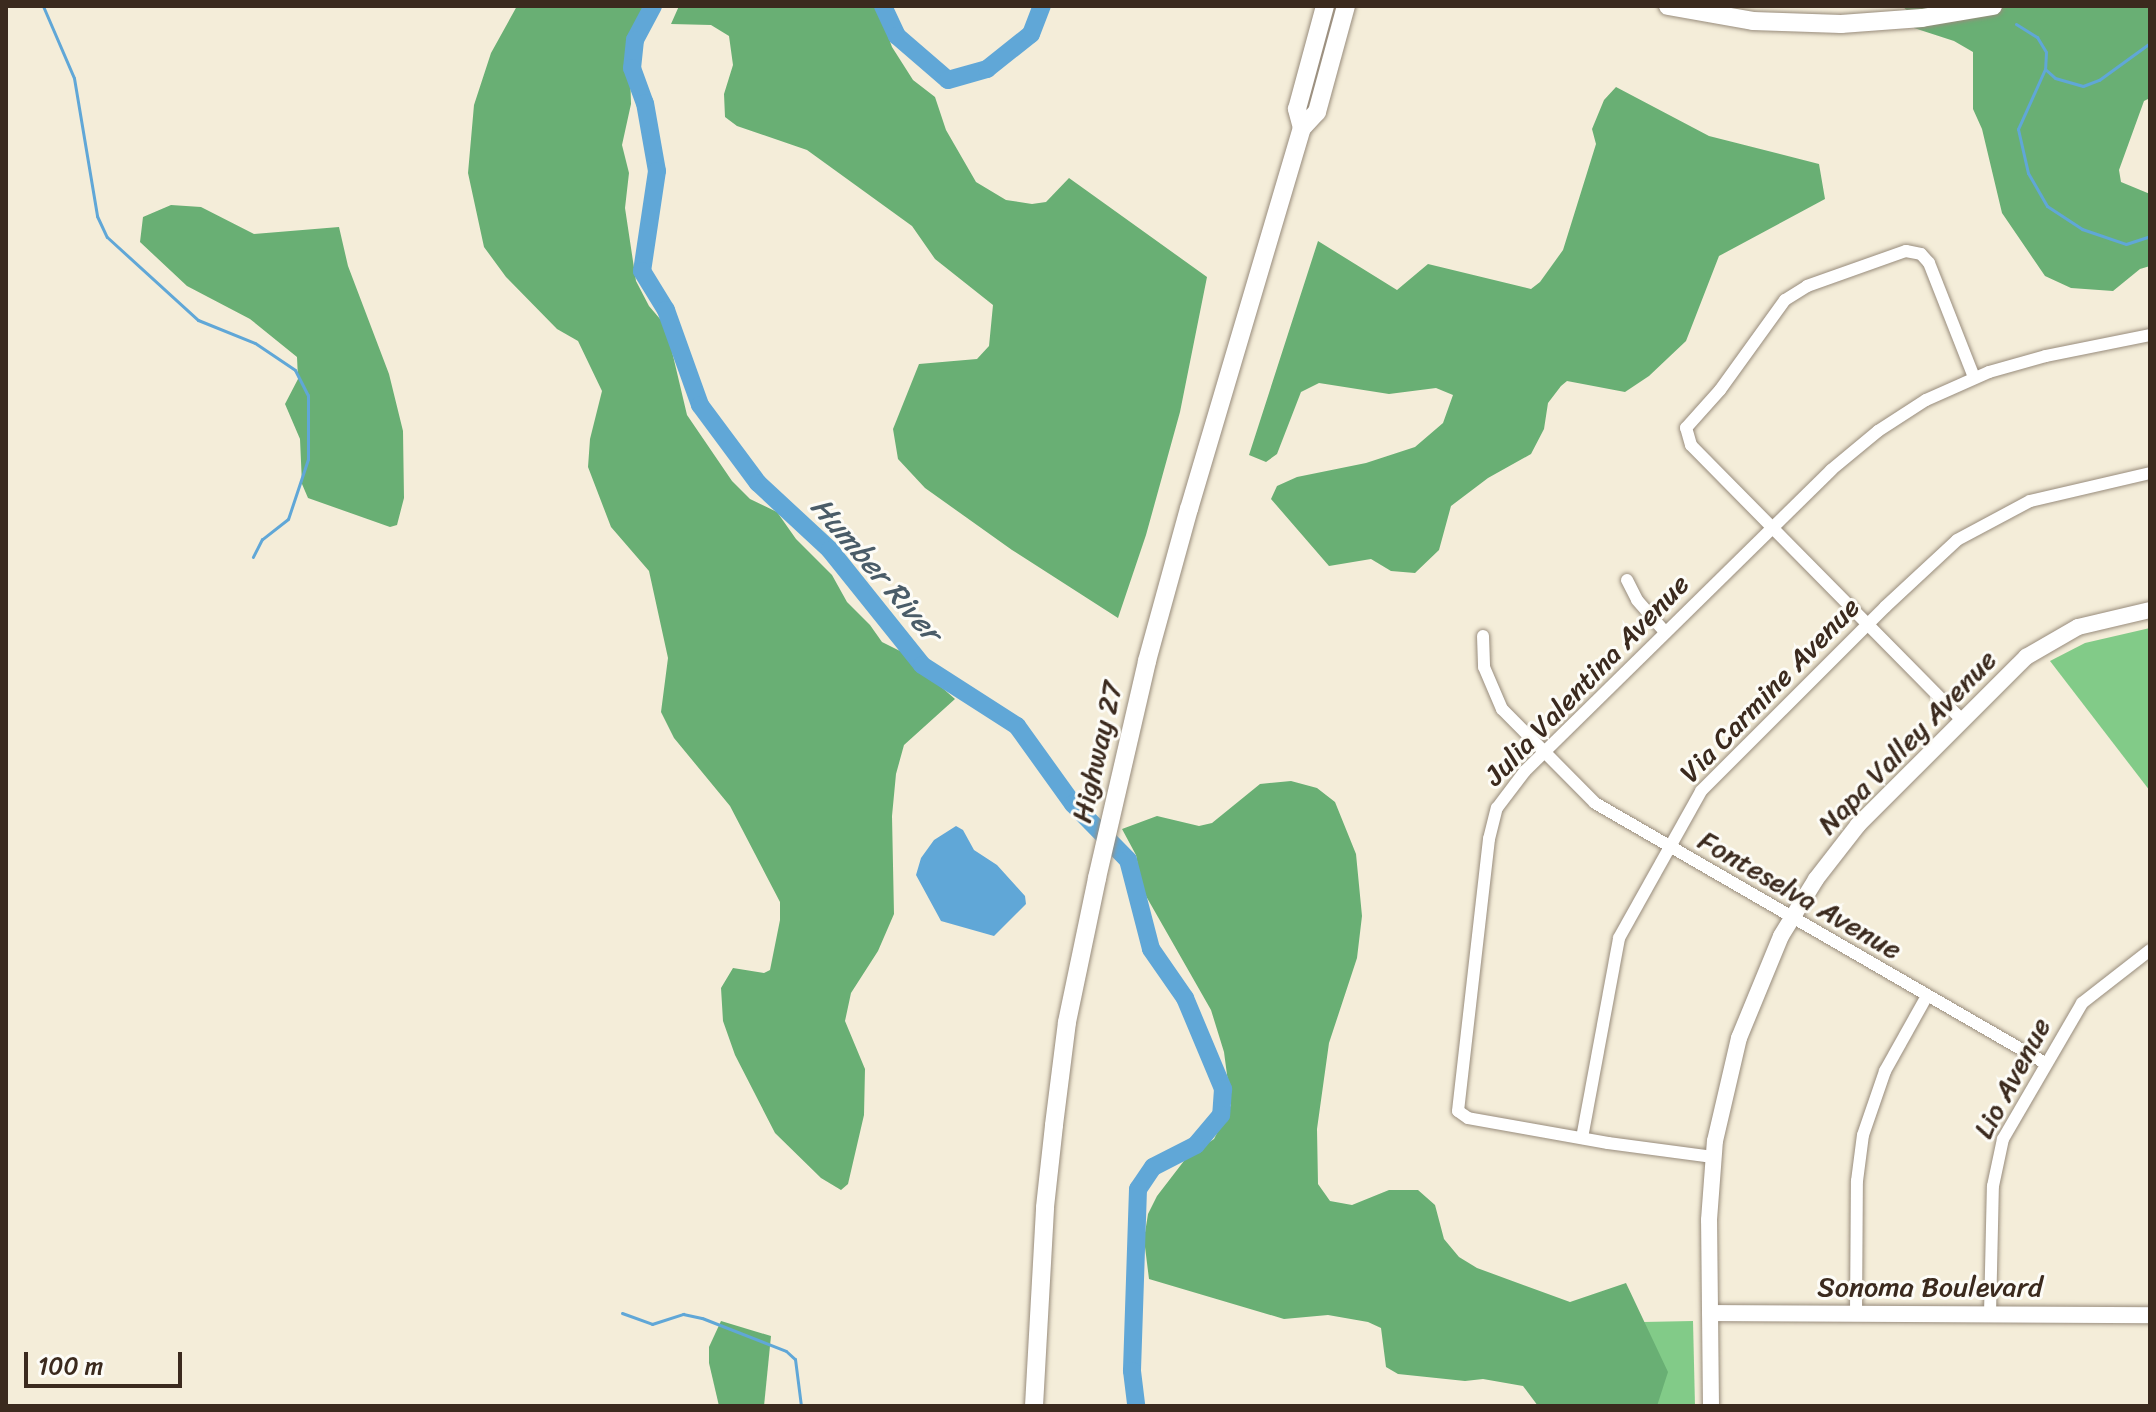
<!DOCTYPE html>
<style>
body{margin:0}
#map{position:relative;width:2156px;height:1412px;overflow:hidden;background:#f4edd9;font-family:Sriracha,sans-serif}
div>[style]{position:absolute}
.green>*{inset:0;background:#82cb88}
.forest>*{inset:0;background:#69af74}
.water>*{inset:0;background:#60a7d7}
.stream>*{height:3px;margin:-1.5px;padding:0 1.5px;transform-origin:1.5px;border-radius:1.5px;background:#60a7d7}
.river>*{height:18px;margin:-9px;padding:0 9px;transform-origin:9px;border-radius:9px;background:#60a7d7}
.roads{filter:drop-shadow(0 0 2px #988c7c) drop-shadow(0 0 2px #988c7c)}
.street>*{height:12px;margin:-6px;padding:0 6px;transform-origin:6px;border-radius:6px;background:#fff}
.secondary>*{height:16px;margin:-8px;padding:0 8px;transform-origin:8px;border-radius:8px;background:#fff}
.primary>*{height:18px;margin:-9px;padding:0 9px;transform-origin:9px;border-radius:9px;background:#fff}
span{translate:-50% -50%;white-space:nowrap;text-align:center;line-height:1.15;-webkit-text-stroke:6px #fdfcf7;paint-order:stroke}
.street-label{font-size:28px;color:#3b2a1e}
.water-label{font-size:30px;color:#4a5c68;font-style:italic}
.frame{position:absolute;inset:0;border:8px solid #3b2a1e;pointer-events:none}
.scale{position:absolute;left:24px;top:1352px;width:158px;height:36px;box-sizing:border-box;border:4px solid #3b2a1e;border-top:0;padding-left:10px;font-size:24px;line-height:28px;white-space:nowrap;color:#3b2a1e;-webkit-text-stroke:6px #fdfcf7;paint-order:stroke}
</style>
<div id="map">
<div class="green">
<div style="clip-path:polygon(2150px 628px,2150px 791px,2050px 661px,2085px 643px)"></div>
<div style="clip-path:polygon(1693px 1321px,1695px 1406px,1657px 1406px,1643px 1322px)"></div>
</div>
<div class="forest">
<div style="clip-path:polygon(517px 6px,654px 6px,630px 69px,631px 104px,622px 145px,629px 173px,625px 208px,636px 281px,649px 306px,666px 326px,687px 415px,732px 481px,750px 499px,777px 512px,796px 539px,832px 575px,847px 602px,870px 625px,882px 642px,900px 651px,955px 699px,904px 745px,896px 774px,892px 816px,894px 914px,878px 951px,851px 993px,845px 1021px,865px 1069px,864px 1115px,848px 1184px,841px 1190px,821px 1178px,775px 1133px,735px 1055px,723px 1021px,721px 988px,733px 968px,764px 973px,770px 970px,780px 920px,780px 902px,730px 806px,674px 738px,661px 712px,668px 658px,649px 571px,611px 527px,588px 467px,590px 439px,602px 391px,578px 341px,557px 329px,506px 277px,484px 247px,468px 173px,474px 105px,491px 53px)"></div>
<div style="clip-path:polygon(679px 6px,877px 6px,892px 47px,913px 80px,935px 97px,946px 130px,976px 182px,1006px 200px,1032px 204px,1046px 202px,1069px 178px,1207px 277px,1180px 412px,1146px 535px,1118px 618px,1012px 550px,925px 488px,898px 459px,893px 429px,919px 364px,977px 359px,989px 346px,993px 305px,935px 259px,912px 226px,807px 150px,737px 126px,725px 117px,724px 94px,733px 65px,729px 36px,711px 25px,671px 24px)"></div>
<div style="clip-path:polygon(1902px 6px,2150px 6px,2150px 98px,2144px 101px,2119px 170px,2121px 182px,2150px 194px,2150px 266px,2140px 269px,2113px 291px,2071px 288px,2045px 276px,2002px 213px,1982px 129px,1973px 109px,1973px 52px,1954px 41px,1914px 28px,1910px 13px)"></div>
<div style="clip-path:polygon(1616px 87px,1709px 136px,1819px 164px,1825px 199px,1719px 256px,1686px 341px,1649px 376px,1625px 392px,1567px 381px,1561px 386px,1548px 403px,1544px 429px,1531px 454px,1488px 478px,1451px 506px,1439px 550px,1415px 573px,1391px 571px,1371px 559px,1329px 566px,1271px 499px,1277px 486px,1297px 477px,1366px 463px,1415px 447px,1443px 423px,1453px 395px,1436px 388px,1389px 394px,1319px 383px,1301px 392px,1277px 454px,1266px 462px,1249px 455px,1318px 241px,1397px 290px,1428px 264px,1531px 289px,1540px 282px,1563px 250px,1596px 144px,1592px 129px,1604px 100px)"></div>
<div style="clip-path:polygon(171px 205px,201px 207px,254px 234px,339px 227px,348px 266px,389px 374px,403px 431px,404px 498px,397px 525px,390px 527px,308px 498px,302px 484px,300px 439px,285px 404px,298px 379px,297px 357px,250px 319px,187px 286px,140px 242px,143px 217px)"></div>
<div style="clip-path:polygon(1291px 781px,1317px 788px,1335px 802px,1356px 854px,1362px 916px,1357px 958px,1329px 1043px,1317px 1129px,1318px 1184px,1330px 1201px,1352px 1205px,1389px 1190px,1418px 1190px,1435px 1205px,1444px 1239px,1459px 1257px,1477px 1268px,1570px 1302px,1626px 1283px,1668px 1372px,1657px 1406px,1538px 1406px,1523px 1386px,1483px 1379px,1465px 1381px,1398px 1374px,1386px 1367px,1381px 1328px,1368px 1322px,1328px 1315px,1284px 1319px,1149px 1279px,1144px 1239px,1148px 1214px,1157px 1196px,1187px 1157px,1214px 1139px,1231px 1105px,1224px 1052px,1211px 1010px,1142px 889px,1136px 855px,1122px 829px,1157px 816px,1199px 826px,1212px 823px,1260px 784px)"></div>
<div style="clip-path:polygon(721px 1321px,771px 1336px,764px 1406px,719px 1406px,709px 1363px,709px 1347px)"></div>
</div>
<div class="water">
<div style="clip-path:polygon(956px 826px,963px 830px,974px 850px,997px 865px,1025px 896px,1026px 904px,994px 936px,941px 921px,916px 875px,921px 858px,934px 840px)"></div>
</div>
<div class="stream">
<div style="left:43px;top:6px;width:78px;rotate:66.7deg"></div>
<div style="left:74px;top:78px;width:140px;rotate:80.5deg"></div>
<div style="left:97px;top:216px;width:23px;rotate:65deg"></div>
<div style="left:107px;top:237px;width:123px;rotate:42.4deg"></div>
<div style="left:198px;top:320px;width:61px;rotate:22deg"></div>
<div style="left:255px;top:343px;width:48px;rotate:34deg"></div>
<div style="left:295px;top:370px;width:28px;rotate:63deg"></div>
<div style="left:308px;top:395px;width:64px;rotate:90deg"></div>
<div style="left:308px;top:459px;width:63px;rotate:108.4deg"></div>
<div style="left:288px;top:519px;width:33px;rotate:142deg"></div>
<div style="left:262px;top:539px;width:20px;rotate:117deg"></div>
<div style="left:2016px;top:24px;width:25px;rotate:32deg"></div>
<div style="left:2037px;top:37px;width:17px;rotate:59deg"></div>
<div style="left:2046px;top:52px;width:17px;rotate:93deg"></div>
<div style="left:2045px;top:69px;width:66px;rotate:114.2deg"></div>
<div style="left:2018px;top:129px;width:45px;rotate:77.2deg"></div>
<div style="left:2028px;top:173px;width:38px;rotate:60deg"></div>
<div style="left:2047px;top:206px;width:42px;rotate:33.3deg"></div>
<div style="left:2082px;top:229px;width:46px;rotate:18.8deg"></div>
<div style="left:2126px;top:244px;width:25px;rotate:-18deg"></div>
<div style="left:2045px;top:69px;width:13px;rotate:42deg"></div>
<div style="left:2055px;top:78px;width:29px;rotate:16deg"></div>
<div style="left:2083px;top:86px;width:17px;rotate:-21deg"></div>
<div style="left:2099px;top:80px;width:63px;rotate:-36deg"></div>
<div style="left:622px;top:1313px;width:32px;rotate:20deg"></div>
<div style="left:652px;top:1324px;width:33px;rotate:-18deg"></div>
<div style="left:683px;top:1314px;width:19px;rotate:12deg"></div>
<div style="left:702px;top:1318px;width:90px;rotate:21.4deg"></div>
<div style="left:786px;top:1351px;width:12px;rotate:42deg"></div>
<div style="left:795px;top:1359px;width:47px;rotate:82.7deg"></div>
</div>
<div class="river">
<div style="left:653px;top:6px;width:38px;rotate:118deg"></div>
<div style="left:635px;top:40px;width:28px;rotate:96deg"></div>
<div style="left:632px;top:68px;width:37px;rotate:70deg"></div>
<div style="left:645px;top:103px;width:69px;rotate:80deg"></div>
<div style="left:657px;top:171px;width:101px;rotate:98.5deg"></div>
<div style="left:642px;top:271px;width:46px;rotate:58.4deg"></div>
<div style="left:666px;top:310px;width:101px;rotate:70.3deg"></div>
<div style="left:700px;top:405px;width:97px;rotate:53.4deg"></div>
<div style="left:758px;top:483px;width:98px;rotate:42.9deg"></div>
<div style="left:830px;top:550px;width:147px;rotate:51.3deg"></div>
<div style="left:922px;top:665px;width:113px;rotate:32.7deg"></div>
<div style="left:1017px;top:726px;width:96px;rotate:54.3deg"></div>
<div style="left:1073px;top:804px;width:78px;rotate:45.5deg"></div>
<div style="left:1128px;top:860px;width:92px;rotate:75.5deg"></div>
<div style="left:1151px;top:949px;width:60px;rotate:55.2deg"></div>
<div style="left:1185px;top:998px;width:99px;rotate:67.3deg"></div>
<div style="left:1223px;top:1089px;width:26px;rotate:94deg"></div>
<div style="left:1221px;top:1115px;width:39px;rotate:130deg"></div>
<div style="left:1196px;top:1145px;width:48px;rotate:152.9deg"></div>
<div style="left:1153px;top:1167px;width:27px;rotate:124deg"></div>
<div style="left:1138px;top:1189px;width:182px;rotate:91.9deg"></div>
<div style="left:1132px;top:1371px;width:35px;rotate:83deg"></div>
<div style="left:883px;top:6px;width:33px;rotate:65deg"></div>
<div style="left:897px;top:36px;width:67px;rotate:40.8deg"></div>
<div style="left:948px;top:80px;width:41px;rotate:-15.8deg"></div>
<div style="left:987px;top:69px;width:56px;rotate:-38.5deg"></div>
<div style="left:1031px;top:34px;width:30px;rotate:-69deg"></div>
</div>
<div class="roads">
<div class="street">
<div style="left:1627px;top:580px;width:22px;rotate:63deg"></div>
<div style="left:1637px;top:600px;width:43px;rotate:48.8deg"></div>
<div style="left:1483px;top:636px;width:31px;rotate:88deg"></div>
<div style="left:1484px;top:667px;width:46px;rotate:66.8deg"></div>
<div style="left:1502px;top:709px;width:132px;rotate:45.3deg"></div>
<div style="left:1595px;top:803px;width:520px;rotate:30.02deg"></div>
<div style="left:1962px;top:720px;width:386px;rotate:-134.6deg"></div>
<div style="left:1691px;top:445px;width:18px;rotate:-106deg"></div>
<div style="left:1686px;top:428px;width:51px;rotate:-48.2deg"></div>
<div style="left:1720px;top:390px;width:111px;rotate:-54.2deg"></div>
<div style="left:1785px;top:300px;width:26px;rotate:-32deg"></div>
<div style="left:1807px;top:286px;width:105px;rotate:-19.5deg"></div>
<div style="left:1906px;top:251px;width:15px;rotate:11deg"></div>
<div style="left:1921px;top:254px;width:12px;rotate:48deg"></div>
<div style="left:1929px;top:263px;width:123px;rotate:68.5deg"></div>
<div style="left:1582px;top:1138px;width:203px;rotate:-79.5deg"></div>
<div style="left:1619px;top:938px;width:168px;rotate:-60.8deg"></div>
<div style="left:1701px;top:791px;width:260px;rotate:-45deg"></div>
<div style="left:1885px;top:607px;width:98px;rotate:-42.9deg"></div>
<div style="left:1957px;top:540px;width:83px;rotate:-28.1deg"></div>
<div style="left:2030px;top:501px;width:123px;rotate:-13.1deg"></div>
<div style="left:1713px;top:1157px;width:106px;rotate:-172.4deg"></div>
<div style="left:1608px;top:1143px;width:142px;rotate:-169.9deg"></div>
<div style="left:1468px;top:1118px;width:12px;rotate:-145deg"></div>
<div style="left:1458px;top:1111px;width:274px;rotate:-83.5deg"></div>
<div style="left:1489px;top:839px;width:32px;rotate:-76deg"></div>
<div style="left:1497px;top:808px;width:46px;rotate:-52.9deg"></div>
<div style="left:1525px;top:771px;width:429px;rotate:-44.5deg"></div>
<div style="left:1831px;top:470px;width:61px;rotate:-39.7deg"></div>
<div style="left:1878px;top:431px;width:57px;rotate:-32.9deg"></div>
<div style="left:1926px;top:400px;width:69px;rotate:-24deg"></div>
<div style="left:1989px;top:372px;width:59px;rotate:-15.7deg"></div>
<div style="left:2046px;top:356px;width:106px;rotate:-11.4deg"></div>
<div style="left:1856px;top:1313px;width:132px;rotate:-89.6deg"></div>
<div style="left:1857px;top:1181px;width:46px;rotate:-82.6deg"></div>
<div style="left:1863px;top:1135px;width:68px;rotate:-71deg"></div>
<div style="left:1885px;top:1071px;width:86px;rotate:-60.8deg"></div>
<div style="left:1990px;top:1314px;width:128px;rotate:-88.7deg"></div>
<div style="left:1993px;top:1186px;width:48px;rotate:-78deg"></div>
<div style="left:2003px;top:1139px;width:157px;rotate:-59.8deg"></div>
<div style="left:2082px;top:1003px;width:86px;rotate:-37.9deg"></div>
</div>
<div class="secondary">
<div style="left:1710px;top:1313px;width:440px;rotate:0.3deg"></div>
<div style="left:1711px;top:1406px;width:186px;rotate:-90.6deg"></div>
<div style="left:1709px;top:1220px;width:79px;rotate:-85.7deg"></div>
<div style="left:1715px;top:1141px;width:106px;rotate:-76.9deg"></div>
<div style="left:1739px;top:1038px;width:110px;rotate:-67.6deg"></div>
<div style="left:1781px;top:936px;width:67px;rotate:-58.4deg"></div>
<div style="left:1816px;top:879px;width:68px;rotate:-52.1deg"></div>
<div style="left:1858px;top:825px;width:238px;rotate:-45deg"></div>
<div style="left:2026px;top:657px;width:60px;rotate:-30deg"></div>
<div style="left:2078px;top:627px;width:74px;rotate:-13.3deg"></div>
</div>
<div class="primary">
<div style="left:1668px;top:6px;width:86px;rotate:10deg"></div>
<div style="left:1753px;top:21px;width:88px;rotate:2deg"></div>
<div style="left:1841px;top:24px;width:81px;rotate:-4.2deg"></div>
<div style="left:1922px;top:18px;width:72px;rotate:-9.6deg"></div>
<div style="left:1302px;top:128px;width:20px;rotate:-105deg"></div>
<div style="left:1297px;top:109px;width:107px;rotate:-74.8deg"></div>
<div style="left:1034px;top:1406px;width:199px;rotate:-86.8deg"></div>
<div style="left:1045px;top:1207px;width:82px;rotate:-83.7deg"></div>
<div style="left:1054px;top:1125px;width:104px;rotate:-82.8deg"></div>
<div style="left:1067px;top:1022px;width:147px;rotate:-78.2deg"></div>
<div style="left:1097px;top:878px;width:223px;rotate:-77deg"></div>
<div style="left:1147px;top:661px;width:158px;rotate:-74.6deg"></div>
<div style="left:1189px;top:509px;width:397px;rotate:-73.5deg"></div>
<div style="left:1302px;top:128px;width:22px;rotate:-47deg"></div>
<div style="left:1317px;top:112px;width:110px;rotate:-74.7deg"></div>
</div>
</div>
<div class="street-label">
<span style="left:1587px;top:680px;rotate:-46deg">Julia Valentina Avenue</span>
<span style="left:1770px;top:690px;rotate:-46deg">Via Carmine Avenue</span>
<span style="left:1907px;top:742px;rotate:-46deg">Napa Valley Avenue</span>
<span style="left:1097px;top:752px;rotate:-77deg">Highway 27</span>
<span style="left:1800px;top:895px;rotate:30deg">Fonteselva Avenue</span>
<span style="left:2012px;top:1078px;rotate:-62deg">Lio Avenue</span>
<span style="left:1930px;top:1287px">Sonoma Boulevard</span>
</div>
<div class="water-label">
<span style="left:876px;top:569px;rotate:49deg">Humber River</span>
</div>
<div class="frame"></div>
<div class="scale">100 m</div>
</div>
